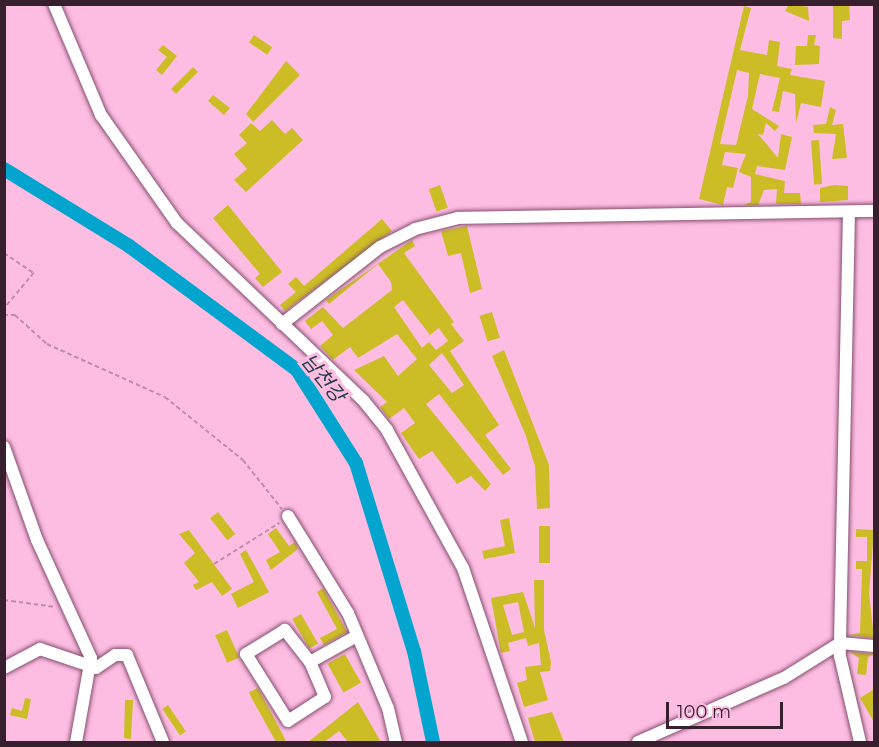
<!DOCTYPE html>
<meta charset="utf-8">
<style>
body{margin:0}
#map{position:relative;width:879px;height:747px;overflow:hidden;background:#fdbde2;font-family:Montserrat,"Noto Sans KR",sans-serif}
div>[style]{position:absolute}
.river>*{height:14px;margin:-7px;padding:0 7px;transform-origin:7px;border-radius:7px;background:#03a5ce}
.building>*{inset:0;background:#ccbd27;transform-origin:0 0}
.path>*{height:1.5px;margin-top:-0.75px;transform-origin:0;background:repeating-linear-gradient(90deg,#bf8caa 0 4.5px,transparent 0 7.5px)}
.roads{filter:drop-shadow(0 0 2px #854e6f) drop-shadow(0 0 2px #854e6f)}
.minor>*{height:12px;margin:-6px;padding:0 6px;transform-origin:6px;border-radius:6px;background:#fff}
span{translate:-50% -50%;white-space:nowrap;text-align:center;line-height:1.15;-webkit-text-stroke:6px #fdbde2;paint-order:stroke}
.water-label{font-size:20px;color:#213c46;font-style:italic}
.frame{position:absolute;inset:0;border:6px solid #371f2e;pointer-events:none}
.scale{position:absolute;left:666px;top:702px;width:117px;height:27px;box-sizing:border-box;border:3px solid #371f2e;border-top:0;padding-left:8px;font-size:18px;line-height:21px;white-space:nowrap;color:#371f2e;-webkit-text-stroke:4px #fdbde2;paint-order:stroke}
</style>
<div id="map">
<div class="river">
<div style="left:4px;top:169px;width:147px;rotate:31.6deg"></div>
<div style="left:129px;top:246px;width:209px;rotate:36.4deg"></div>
<div style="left:297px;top:370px;width:110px;rotate:57.6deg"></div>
<div style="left:356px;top:463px;width:197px;rotate:72.9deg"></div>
<div style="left:414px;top:651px;width:93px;rotate:78.2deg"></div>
</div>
<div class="building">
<div style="clip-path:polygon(789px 4px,808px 7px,809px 21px,785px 11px)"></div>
<div style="clip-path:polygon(833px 4px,849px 4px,850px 20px,842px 21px,842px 39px,833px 38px)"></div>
<div style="clip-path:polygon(evenodd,744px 6px,751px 8px,740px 50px,767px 55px,769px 40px,780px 42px,777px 66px,792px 69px,790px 75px,825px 81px,821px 107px,801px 103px,796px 123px,795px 94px,783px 91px,779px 112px,772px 111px,780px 78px,760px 74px,752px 109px,779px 126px,775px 131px,766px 123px,763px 135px,758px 134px,778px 158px,781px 134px,792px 137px,785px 170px,757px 166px,755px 174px,785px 181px,784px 193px,800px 193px,801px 204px,776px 204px,777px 189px,764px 190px,758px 205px,744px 205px,751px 202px,751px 177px,739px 172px,746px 154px,725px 152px,722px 165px,738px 168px,733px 188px,727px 187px,723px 205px,699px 199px,744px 6px,737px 70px,749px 73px,748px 96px,736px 145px,720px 144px,737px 70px)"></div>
<div style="left:254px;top:35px;width:22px;height:9px;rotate:34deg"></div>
<div style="clip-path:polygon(808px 35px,816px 35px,814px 45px,820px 46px,819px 64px,795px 65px,796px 46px,807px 46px)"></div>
<div style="clip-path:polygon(163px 45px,177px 56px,162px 75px,156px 70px,167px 57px,158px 50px)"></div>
<div style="clip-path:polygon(286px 61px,300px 75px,253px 122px,246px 114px)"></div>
<div style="left:193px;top:67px;width:7px;height:31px;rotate:45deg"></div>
<div style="clip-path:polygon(213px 95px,230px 108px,224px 115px,208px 101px)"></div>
<div style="clip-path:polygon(830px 107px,836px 110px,832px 125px,843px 124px,847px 158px,832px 159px,836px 134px,814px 133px,813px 125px,826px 124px)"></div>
<div style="clip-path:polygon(272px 120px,285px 134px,292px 128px,303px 140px,246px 192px,234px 180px,247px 169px,234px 154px,247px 143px,239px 135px,251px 123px,260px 131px)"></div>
<div style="left:819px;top:140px;width:44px;height:8px;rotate:86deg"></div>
<div style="left:440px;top:185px;width:24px;height:12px;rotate:71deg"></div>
<div style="clip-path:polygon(834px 185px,848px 186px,848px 200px,820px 202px,820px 188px)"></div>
<div style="clip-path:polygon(228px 205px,282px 272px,263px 287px,255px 278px,260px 274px,213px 218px)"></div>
<div style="clip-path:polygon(382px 219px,392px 231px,285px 311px,280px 305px,296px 292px,288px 284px,296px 277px,304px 286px)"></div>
<div style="clip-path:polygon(467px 226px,482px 289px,470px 293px,461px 253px,448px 256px,441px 231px)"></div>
<div style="clip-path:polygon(evenodd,412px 240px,415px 246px,404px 253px,454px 322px,451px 324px,464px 341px,450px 351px,499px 425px,485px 435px,511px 469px,503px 475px,439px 394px,426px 404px,491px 484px,485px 491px,471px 476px,457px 484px,432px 451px,419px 459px,401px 433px,415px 423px,404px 408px,389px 419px,380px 407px,387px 402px,354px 370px,384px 356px,398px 376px,417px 359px,397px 334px,358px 358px,350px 347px,333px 360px,320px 346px,333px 335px,322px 321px,311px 329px,305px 321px,323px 307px,343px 328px,392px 290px,391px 282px,378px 264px,329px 304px,326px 300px,412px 240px,403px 300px,430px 335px,439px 328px,448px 341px,436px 350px,429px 342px,422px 348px,394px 307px,403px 300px,412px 240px,442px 353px,464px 385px,452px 393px,429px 365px,442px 353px)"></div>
<div style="left:492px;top:312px;width:27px;height:13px;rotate:73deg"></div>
<div style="clip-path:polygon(504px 350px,549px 465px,550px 508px,537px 509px,535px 467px,526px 436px,492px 356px)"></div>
<div style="left:218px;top:512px;width:28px;height:10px;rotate:52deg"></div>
<div style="clip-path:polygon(509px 518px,515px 553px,484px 559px,482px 551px,505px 546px,500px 520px)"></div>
<div style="left:539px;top:526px;width:11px;height:37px"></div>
<div style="clip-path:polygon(276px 528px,289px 546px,295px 542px,298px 549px,271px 570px,266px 560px,280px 552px,268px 534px)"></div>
<div style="clip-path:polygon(856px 529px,874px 530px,869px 593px,874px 638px,849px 635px,860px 633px,862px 569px,856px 569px,856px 561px,867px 561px,867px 537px,856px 537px)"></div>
<div style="clip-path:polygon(189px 530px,232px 589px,222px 596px,212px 582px,196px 590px,193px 585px,199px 582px,184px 563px,195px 553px,179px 534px)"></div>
<div style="clip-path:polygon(246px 550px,269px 592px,238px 608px,231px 594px,254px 582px,240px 554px)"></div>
<div style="clip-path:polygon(evenodd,534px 580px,544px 580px,544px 630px,551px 662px,550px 671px,540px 672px,548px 700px,524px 707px,517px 683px,527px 680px,525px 667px,541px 665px,539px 643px,528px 646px,526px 638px,508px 643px,510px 651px,501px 653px,491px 598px,523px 592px,535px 628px,534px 580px,518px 602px,524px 632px,512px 635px,503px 605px,518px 602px)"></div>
<div style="clip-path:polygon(323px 588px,347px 632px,324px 645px,320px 638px,337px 629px,317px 592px)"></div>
<div style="left:301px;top:614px;width:34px;height:10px;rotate:60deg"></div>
<div style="left:227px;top:630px;width:30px;height:13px;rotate:66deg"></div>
<div style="clip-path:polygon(850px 652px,874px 654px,868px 657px,866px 675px,857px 674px,859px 658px)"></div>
<div style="left:345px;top:654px;width:33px;height:20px;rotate:61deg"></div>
<div style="clip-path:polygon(258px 688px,284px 737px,286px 742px,276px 742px,252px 699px,249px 692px)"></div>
<div style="clip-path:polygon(874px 689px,874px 722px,860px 698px)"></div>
<div style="clip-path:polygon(25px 698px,31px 699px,27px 719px,10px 715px,12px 708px,22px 711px)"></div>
<div style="clip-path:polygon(125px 700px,133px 700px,131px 739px,124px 738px)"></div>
<div style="clip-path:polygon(358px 702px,381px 742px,348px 742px,339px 731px,324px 742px,308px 742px)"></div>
<div style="left:168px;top:705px;width:32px;height:7px;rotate:56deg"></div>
<div style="clip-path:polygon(552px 712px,564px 742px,535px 742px,528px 718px)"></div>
</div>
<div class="path">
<div style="left:4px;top:253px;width:36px;rotate:34deg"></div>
<div style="left:34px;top:273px;width:47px;rotate:129.8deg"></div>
<div style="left:4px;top:315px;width:11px"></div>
<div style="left:15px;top:315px;width:43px;rotate:42.2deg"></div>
<div style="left:47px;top:344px;width:129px;rotate:24.2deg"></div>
<div style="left:165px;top:397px;width:100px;rotate:38.9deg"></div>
<div style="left:243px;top:460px;width:63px;rotate:51.5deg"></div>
<div style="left:214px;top:564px;width:77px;rotate:-32.2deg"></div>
<div style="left:4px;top:600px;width:52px;rotate:7.7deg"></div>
</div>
<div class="roads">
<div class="minor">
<div style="left:54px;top:4px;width:121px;rotate:67.1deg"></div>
<div style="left:101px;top:115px;width:132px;rotate:54.9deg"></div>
<div style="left:177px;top:223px;width:257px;rotate:43.6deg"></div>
<div style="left:363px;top:400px;width:38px;rotate:51deg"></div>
<div style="left:387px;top:430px;width:158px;rotate:61.2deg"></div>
<div style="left:463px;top:568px;width:184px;rotate:71.3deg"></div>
<div style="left:849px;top:212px;width:444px;rotate:91.2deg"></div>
<div style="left:840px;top:656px;width:88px;rotate:76.9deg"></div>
<div style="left:282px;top:324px;width:125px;rotate:-38.2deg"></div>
<div style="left:380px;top:247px;width:39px;rotate:-27deg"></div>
<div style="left:415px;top:229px;width:44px;rotate:-14.3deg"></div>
<div style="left:458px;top:218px;width:416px;rotate:-1deg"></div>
<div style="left:4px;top:447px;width:99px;rotate:70.5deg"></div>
<div style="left:37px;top:540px;width:130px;rotate:65.4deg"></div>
<div style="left:91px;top:658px;width:85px;rotate:100.1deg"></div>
<div style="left:288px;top:516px;width:114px;rotate:58.3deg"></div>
<div style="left:348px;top:613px;width:103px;rotate:67.2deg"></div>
<div style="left:388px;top:708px;width:35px;rotate:77deg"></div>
<div style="left:310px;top:662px;width:41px;rotate:-128deg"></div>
<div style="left:285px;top:630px;width:46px;rotate:148.4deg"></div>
<div style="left:246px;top:654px;width:79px;rotate:57.9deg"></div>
<div style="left:288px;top:721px;width:44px;rotate:-33deg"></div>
<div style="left:325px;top:697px;width:38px;rotate:-113deg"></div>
<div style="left:310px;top:662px;width:54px;rotate:-29deg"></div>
<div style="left:4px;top:668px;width:41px;rotate:-27.8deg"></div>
<div style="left:40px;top:649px;width:59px;rotate:18.7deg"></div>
<div style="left:96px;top:668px;width:23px;rotate:-34deg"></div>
<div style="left:115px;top:655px;width:12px"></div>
<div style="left:127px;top:655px;width:94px;rotate:67.5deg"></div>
<div style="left:638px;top:742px;width:159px;rotate:-23.7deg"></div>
<div style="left:784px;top:678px;width:66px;rotate:-32deg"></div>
<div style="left:840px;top:643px;width:34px;rotate:5deg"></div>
</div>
</div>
<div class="water-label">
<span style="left:323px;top:378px;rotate:51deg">남천강</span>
</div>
<div class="frame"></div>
<div class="scale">100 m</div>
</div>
